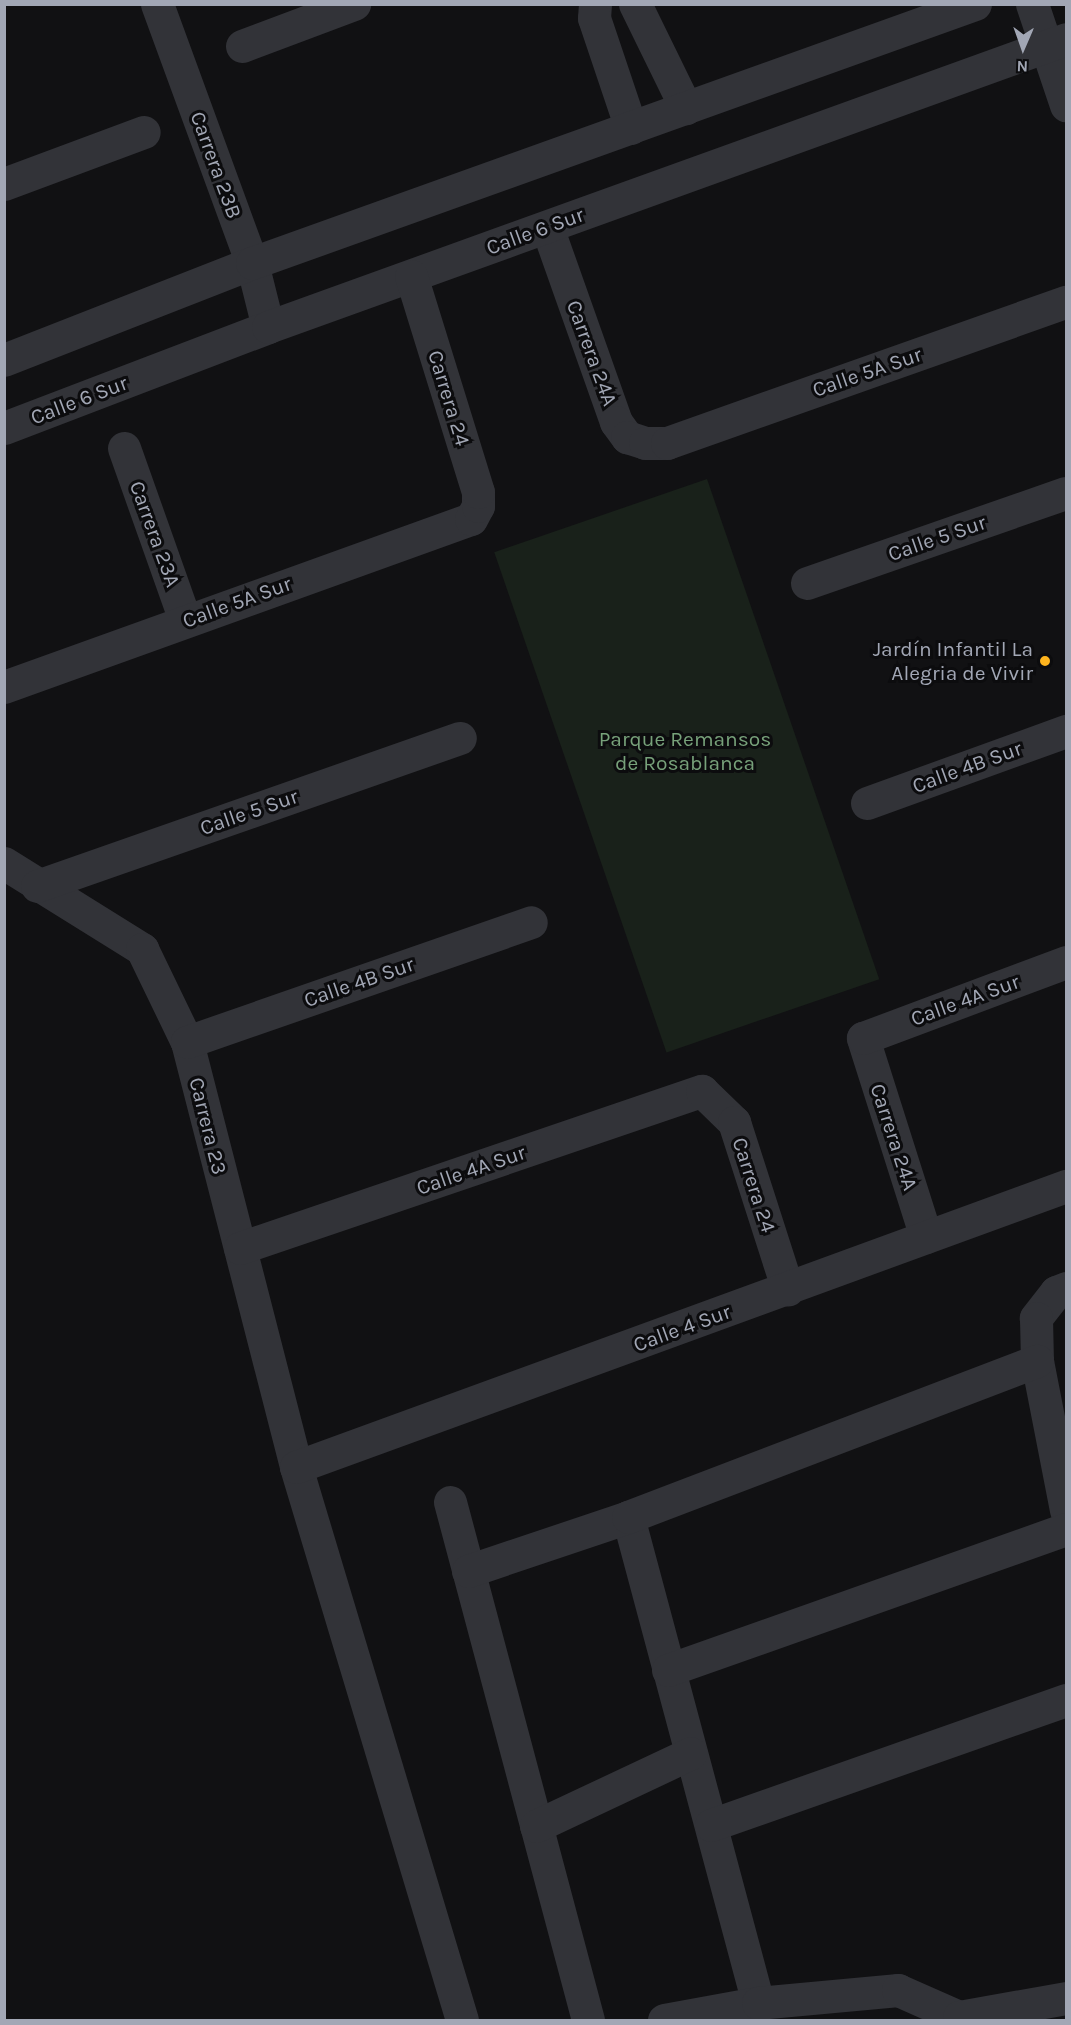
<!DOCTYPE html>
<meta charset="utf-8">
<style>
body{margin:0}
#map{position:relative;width:1071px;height:2025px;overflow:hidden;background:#111113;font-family:Karla,sans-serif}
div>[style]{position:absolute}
.green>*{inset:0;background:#19211a;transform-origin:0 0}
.minor>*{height:33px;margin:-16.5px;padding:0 16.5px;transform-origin:16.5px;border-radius:16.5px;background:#323338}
.dots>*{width:16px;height:16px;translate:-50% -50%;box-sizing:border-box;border:3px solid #0c0c0e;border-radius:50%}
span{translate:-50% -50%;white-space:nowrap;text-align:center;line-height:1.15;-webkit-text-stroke:6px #0c0c0e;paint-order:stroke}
.street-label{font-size:21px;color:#a2a7b5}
.poi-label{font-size:21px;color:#a2a7b5}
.right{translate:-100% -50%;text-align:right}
.park-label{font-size:21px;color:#77a17a}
.frame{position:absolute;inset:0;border:6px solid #a2a7b5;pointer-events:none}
.north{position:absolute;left:993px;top:18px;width:60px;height:60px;-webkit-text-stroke:4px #0c0c0e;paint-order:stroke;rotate:182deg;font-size:16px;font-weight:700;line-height:24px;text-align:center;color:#a2a7b5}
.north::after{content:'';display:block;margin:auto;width:21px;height:27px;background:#a2a7b5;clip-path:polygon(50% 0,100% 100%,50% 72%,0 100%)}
</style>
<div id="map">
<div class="green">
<div style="left:707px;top:479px;width:529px;height:225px;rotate:71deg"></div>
</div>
<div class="minor">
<div style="left:157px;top:4px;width:276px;rotate:69.9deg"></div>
<div style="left:252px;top:263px;width:66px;rotate:76deg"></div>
<div style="left:595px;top:4px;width:14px;rotate:94deg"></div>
<div style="left:594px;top:18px;width:116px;rotate:71.4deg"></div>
<div style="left:635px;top:4px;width:116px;rotate:63.9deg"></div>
<div style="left:1032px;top:4px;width:107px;rotate:71.4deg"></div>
<div style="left:242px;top:46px;width:120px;rotate:-20.6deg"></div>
<div style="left:4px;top:184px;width:149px;rotate:-20.4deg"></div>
<div style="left:547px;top:227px;width:207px;rotate:70.5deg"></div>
<div style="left:616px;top:422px;width:19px;rotate:54deg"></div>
<div style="left:627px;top:437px;width:19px;rotate:18deg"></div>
<div style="left:645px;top:443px;width:22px"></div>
<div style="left:667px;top:443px;width:423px;rotate:-19.5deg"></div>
<div style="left:4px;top:360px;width:266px;rotate:-21.4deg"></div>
<div style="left:252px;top:263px;width:768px;rotate:-19.71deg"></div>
<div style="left:4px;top:428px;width:283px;rotate:-20.9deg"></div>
<div style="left:268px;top:327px;width:848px;rotate:-19.84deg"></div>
<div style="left:124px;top:448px;width:182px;rotate:70.5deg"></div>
<div style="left:807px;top:583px;width:274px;rotate:-19.2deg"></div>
<div style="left:4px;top:687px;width:496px;rotate:-19.8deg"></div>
<div style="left:471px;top:519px;width:15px;rotate:-62deg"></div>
<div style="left:478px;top:506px;width:14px;rotate:-90deg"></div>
<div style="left:478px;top:492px;width:226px;rotate:-107.2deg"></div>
<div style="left:867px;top:803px;width:212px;rotate:-19.9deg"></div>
<div style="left:4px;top:863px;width:163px;rotate:31.9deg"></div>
<div style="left:142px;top:949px;width:103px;rotate:64.2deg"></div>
<div style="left:187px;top:1042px;width:439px;rotate:75.6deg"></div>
<div style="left:296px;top:1467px;width:577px;rotate:73.29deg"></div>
<div style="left:37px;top:886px;width:448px;rotate:-19.3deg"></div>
<div style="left:187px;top:1042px;width:364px;rotate:-19.2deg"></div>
<div style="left:926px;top:1237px;width:209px;rotate:-107.6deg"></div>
<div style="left:863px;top:1038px;width:217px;rotate:-20.5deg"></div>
<div style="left:240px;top:1248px;width:488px;rotate:-18.8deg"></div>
<div style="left:702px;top:1091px;width:45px;rotate:44.1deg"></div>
<div style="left:734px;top:1122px;width:176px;rotate:72.2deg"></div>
<div style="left:1066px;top:1288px;width:11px;rotate:158deg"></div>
<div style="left:1056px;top:1292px;width:33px;rotate:128deg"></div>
<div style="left:1036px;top:1318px;width:43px;rotate:88.7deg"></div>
<div style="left:1037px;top:1361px;width:152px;rotate:79deg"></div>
<div style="left:296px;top:1467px;width:820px;rotate:-20.05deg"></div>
<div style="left:450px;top:1502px;width:536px;rotate:75.08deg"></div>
<div style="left:628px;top:1517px;width:503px;rotate:75.02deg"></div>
<div style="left:468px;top:1571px;width:169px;rotate:-18.6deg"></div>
<div style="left:628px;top:1517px;width:438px;rotate:-20.9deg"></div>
<div style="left:668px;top:1670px;width:422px;rotate:-19.5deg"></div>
<div style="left:711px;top:1825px;width:376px;rotate:-19.4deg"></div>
<div style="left:536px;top:1826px;width:171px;rotate:-25.2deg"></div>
<div style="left:664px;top:2020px;width:96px;rotate:-10.3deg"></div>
<div style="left:758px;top:2003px;width:141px;rotate:-5.3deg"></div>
<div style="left:898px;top:1990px;width:67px;rotate:23.9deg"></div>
<div style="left:959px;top:2017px;width:109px;rotate:-10.1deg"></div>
</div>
<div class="dots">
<div style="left:1045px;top:661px;background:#feb41e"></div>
</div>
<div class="street-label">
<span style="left:216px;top:165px;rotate:70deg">Carrera 23B</span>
<span style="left:535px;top:231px;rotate:-20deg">Calle 6 Sur</span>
<span style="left:592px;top:353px;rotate:70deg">Carrera 24A</span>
<span style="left:867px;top:372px;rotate:-19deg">Calle 5A Sur</span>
<span style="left:449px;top:398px;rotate:73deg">Carrera 24</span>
<span style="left:79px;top:400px;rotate:-21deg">Calle 6 Sur</span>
<span style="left:155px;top:534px;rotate:70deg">Carrera 23A</span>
<span style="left:937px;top:538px;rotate:-19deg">Calle 5 Sur</span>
<span style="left:237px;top:602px;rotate:-20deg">Calle 5A Sur</span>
<span style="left:967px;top:767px;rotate:-20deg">Calle 4B Sur</span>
<span style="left:249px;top:812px;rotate:-19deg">Calle 5 Sur</span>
<span style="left:359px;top:982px;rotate:-19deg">Calle 4B Sur</span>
<span style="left:965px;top:1000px;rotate:-20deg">Calle 4A Sur</span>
<span style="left:208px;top:1126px;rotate:76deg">Carrera 23</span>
<span style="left:894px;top:1137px;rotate:72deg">Carrera 24A</span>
<span style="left:471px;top:1170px;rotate:-19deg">Calle 4A Sur</span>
<span style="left:754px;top:1185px;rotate:72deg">Carrera 24</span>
<span style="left:682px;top:1328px;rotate:-20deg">Calle 4 Sur</span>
</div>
<div class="poi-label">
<span class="right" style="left:1033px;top:661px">Jardín Infantil La<br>Alegria de Vivir</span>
</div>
<div class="park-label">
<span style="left:685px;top:751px">Parque Remansos<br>de Rosablanca</span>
</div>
<div class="frame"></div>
<div class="north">N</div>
</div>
